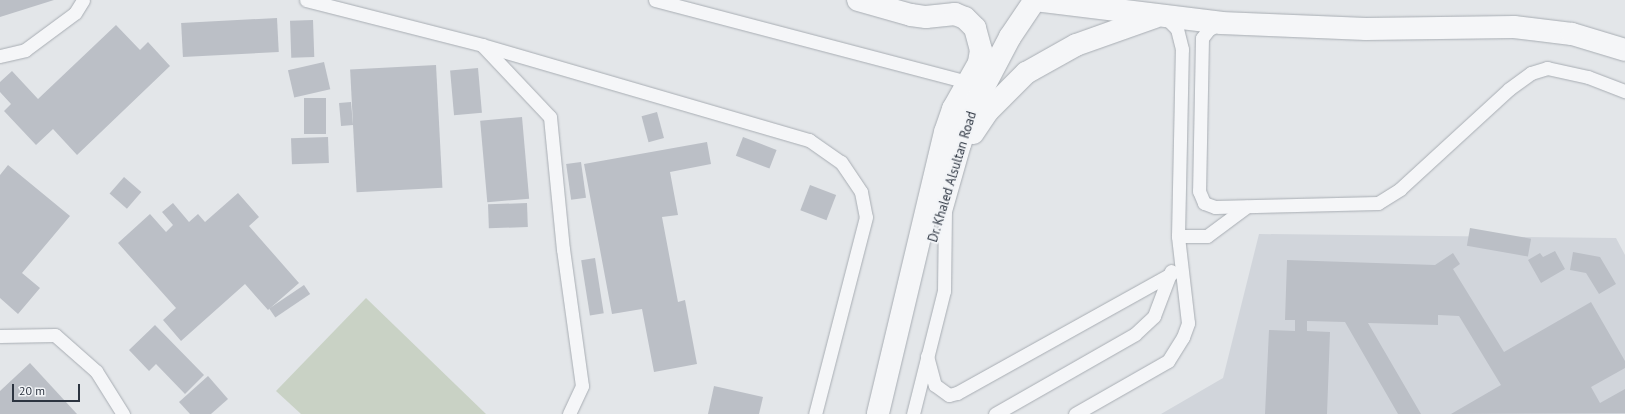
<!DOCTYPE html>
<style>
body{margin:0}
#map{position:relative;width:1625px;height:414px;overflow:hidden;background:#e3e6e9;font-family:"PT Sans",sans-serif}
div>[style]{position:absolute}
.built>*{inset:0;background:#d1d5db}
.green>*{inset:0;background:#c9d2c5}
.building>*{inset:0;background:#bbbfc6;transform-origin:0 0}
.roads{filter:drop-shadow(0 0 1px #a8adb3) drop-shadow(0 0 1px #a8adb3)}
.lane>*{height:13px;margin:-6.5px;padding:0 6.5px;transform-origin:6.5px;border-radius:6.5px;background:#f5f6f8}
.street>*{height:22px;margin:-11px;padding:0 11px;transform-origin:11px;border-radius:11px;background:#f5f6f8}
span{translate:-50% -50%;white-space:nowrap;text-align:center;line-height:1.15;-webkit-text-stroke:4px #f2f4f7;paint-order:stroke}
.street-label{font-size:13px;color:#2c3440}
.scale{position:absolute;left:12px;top:384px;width:68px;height:18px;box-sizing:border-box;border:2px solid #2c3440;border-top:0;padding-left:5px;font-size:12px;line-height:14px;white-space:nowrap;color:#2c3440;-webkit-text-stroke:3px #f2f4f7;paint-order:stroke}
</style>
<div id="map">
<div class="built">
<div style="clip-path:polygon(1259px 234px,1616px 238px,1625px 255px,1625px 414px,1161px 414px,1223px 378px)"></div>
</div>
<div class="green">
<div style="clip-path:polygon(366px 298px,486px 414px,301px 414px,276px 391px)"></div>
</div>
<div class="building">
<div style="clip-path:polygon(0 0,54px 0,0 17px)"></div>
<div style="left:277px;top:18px;width:34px;height:96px;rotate:87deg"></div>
<div style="left:313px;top:20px;width:37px;height:23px;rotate:88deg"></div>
<div style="clip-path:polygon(116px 25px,140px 50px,148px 42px,170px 66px,77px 155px,53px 129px,36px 145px,4px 111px,11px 104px,0 92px,0 82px,12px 71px,38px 99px)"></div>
<div style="left:324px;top:62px;width:28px;height:37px;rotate:77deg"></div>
<div style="left:436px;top:65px;width:123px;height:86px;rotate:87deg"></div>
<div style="left:478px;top:68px;width:45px;height:28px;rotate:85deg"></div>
<div style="left:304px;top:98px;width:22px;height:36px"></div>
<div style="left:351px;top:102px;width:23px;height:12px;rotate:85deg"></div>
<div style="left:657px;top:112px;width:27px;height:16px;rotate:75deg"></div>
<div style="left:522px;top:117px;width:82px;height:42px;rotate:85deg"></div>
<div style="left:328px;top:137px;width:26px;height:37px;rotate:88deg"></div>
<div style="left:743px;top:137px;width:36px;height:20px;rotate:21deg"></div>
<div style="clip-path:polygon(707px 142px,711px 164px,670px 172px,678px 215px,662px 217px,678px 302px,685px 300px,697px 364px,654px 372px,642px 309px,612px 314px,584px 164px)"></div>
<div style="left:581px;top:162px;width:36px;height:15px;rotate:82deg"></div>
<div style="clip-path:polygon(8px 165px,70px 216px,22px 273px,40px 288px,18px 314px,0 298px,0 175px)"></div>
<div style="left:124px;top:177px;width:23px;height:22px;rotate:41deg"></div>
<div style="left:810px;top:185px;width:28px;height:27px;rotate:21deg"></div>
<div style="clip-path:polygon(238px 193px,259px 217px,249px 226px,299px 283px,268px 310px,245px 284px,181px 341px,163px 320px,176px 308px,118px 243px,150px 214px,166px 232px,173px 225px,162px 212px,173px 203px,189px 222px,198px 214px,205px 222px)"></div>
<div style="left:527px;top:203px;width:24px;height:39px;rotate:88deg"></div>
<div style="left:1470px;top:228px;width:62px;height:18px;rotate:10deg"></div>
<div style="clip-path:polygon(1555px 251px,1565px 269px,1541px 283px,1528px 260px,1540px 253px,1543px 257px)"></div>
<div style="clip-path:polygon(1573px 252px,1600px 257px,1616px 284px,1599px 294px,1586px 273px,1570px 270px)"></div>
<div style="clip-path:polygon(1453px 253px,1460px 264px,1453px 269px,1504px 352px,1591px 302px,1625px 361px,1625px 368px,1591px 387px,1600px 403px,1625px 389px,1625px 413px,1451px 414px,1501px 385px,1459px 316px,1438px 315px,1438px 325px,1368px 323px,1421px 414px,1398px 414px,1345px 322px,1307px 321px,1307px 331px,1330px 332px,1327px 414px,1265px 414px,1269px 330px,1295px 331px,1295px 320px,1285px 320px,1287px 260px,1435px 265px)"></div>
<div style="left:595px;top:258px;width:56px;height:14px;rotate:81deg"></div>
<div style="left:304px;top:285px;width:11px;height:42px;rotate:56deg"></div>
<div style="clip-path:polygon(155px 325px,204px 375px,185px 394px,156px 364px,149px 371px,129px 350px)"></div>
<div style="clip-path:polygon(30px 363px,77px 414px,0 414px,0 391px)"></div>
<div style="clip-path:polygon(208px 376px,228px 399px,211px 414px,190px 414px,179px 402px)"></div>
<div style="clip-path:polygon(714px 386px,763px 397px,759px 414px,708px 414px)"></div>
</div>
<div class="roads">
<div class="lane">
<div style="left:306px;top:0;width:182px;rotate:14.3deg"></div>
<div style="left:482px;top:45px;width:341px;rotate:16.2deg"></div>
<div style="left:809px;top:140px;width:39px;rotate:35deg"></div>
<div style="left:841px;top:162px;width:36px;rotate:56deg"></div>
<div style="left:861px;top:192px;width:25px;rotate:79deg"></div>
<div style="left:866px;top:217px;width:203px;rotate:104.5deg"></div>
<div style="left:655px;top:0;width:323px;rotate:14.7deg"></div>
<div style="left:1221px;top:23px;width:13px;rotate:153deg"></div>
<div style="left:1209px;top:29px;width:11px;rotate:128deg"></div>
<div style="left:1202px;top:38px;width:153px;rotate:91.1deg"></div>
<div style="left:1199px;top:191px;width:13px;rotate:67deg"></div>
<div style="left:1204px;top:203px;width:12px;rotate:20deg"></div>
<div style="left:1215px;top:207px;width:163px;rotate:-1.4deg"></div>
<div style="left:1378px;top:203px;width:26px;rotate:-32deg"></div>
<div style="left:1400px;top:189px;width:148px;rotate:-42.5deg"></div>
<div style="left:1509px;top:89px;width:27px;rotate:-36deg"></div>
<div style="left:1531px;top:73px;width:17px;rotate:-17deg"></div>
<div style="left:1547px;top:68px;width:42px;rotate:12.4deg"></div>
<div style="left:1588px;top:77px;width:40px;rotate:21deg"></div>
<div style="left:482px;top:45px;width:99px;rotate:46.6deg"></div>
<div style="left:550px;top:117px;width:133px;rotate:84.4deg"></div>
<div style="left:563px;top:249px;width:138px;rotate:82.1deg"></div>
<div style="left:582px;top:386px;width:31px;rotate:115deg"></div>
<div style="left:0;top:56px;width:26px;rotate:-13deg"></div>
<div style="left:25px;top:50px;width:62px;rotate:-36.5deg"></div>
<div style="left:75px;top:13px;width:15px;rotate:-58deg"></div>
<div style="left:1178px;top:236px;width:29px"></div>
<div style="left:1207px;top:236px;width:49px;rotate:-36.6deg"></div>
<div style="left:0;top:336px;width:55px;rotate:-1deg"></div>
<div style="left:55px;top:335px;width:55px;rotate:41.3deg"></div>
<div style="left:96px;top:371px;width:51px;rotate:57.9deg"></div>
<div style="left:927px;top:356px;width:30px;rotate:75deg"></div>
<div style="left:935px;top:385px;width:17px;rotate:36deg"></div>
<div style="left:949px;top:395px;width:8px;rotate:-14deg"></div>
<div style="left:957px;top:393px;width:245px;rotate:-29.1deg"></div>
<div style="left:913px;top:414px;width:127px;rotate:-75.9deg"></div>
<div style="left:944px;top:291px;width:87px;rotate:-89.3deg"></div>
<div style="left:995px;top:414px;width:161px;rotate:-29.7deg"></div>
<div style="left:1135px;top:334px;width:26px;rotate:-43deg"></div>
<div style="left:1154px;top:316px;width:48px;rotate:-69.3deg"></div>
<div style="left:1075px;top:414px;width:107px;rotate:-29.7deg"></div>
<div style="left:1168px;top:361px;width:28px;rotate:-58deg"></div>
<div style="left:1183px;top:337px;width:15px;rotate:-70deg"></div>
<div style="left:1188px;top:323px;width:88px;rotate:-96.6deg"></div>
<div style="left:1178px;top:236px;width:187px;rotate:-88.8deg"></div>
<div style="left:1182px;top:49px;width:21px;rotate:-104deg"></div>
<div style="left:1177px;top:29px;width:18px;rotate:-135deg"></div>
</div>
<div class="street">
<div style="left:858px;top:0;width:55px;rotate:15.8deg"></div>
<div style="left:911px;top:15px;width:15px;rotate:8deg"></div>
<div style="left:926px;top:17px;width:29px;rotate:-6deg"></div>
<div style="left:955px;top:14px;width:11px;rotate:22deg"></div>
<div style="left:965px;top:18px;width:14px;rotate:45deg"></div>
<div style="left:975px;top:28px;width:23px;rotate:75deg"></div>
<div style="left:981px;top:50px;width:13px;rotate:99deg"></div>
<div style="left:979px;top:63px;width:53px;rotate:119.5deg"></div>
<div style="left:953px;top:109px;width:24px;rotate:109deg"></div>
<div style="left:945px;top:132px;width:290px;rotate:103.4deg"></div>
<div style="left:1035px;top:0;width:187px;rotate:7deg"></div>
<div style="left:1221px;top:23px;width:145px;rotate:2.4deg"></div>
<div style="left:1366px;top:29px;width:148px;rotate:-0.8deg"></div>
<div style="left:1514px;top:27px;width:58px;rotate:6.9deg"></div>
<div style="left:1572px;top:34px;width:55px;rotate:16.8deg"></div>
<div style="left:973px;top:133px;width:27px;rotate:-56deg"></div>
<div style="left:988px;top:111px;width:54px;rotate:-45deg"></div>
<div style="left:1026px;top:73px;width:57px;rotate:-29.2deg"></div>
<div style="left:1076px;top:45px;width:84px;rotate:-19.5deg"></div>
<div style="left:941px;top:211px;width:70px;rotate:-74.2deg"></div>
<div style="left:960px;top:144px;width:47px;rotate:-68.9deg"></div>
<div style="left:977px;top:100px;width:71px;rotate:-62.4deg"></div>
<div style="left:1010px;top:37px;width:45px;rotate:-56deg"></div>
</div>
</div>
<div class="street-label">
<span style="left:953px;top:177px;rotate:-73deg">Dr. Khaled Alsultan Road</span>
</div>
<div class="scale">20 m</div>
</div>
